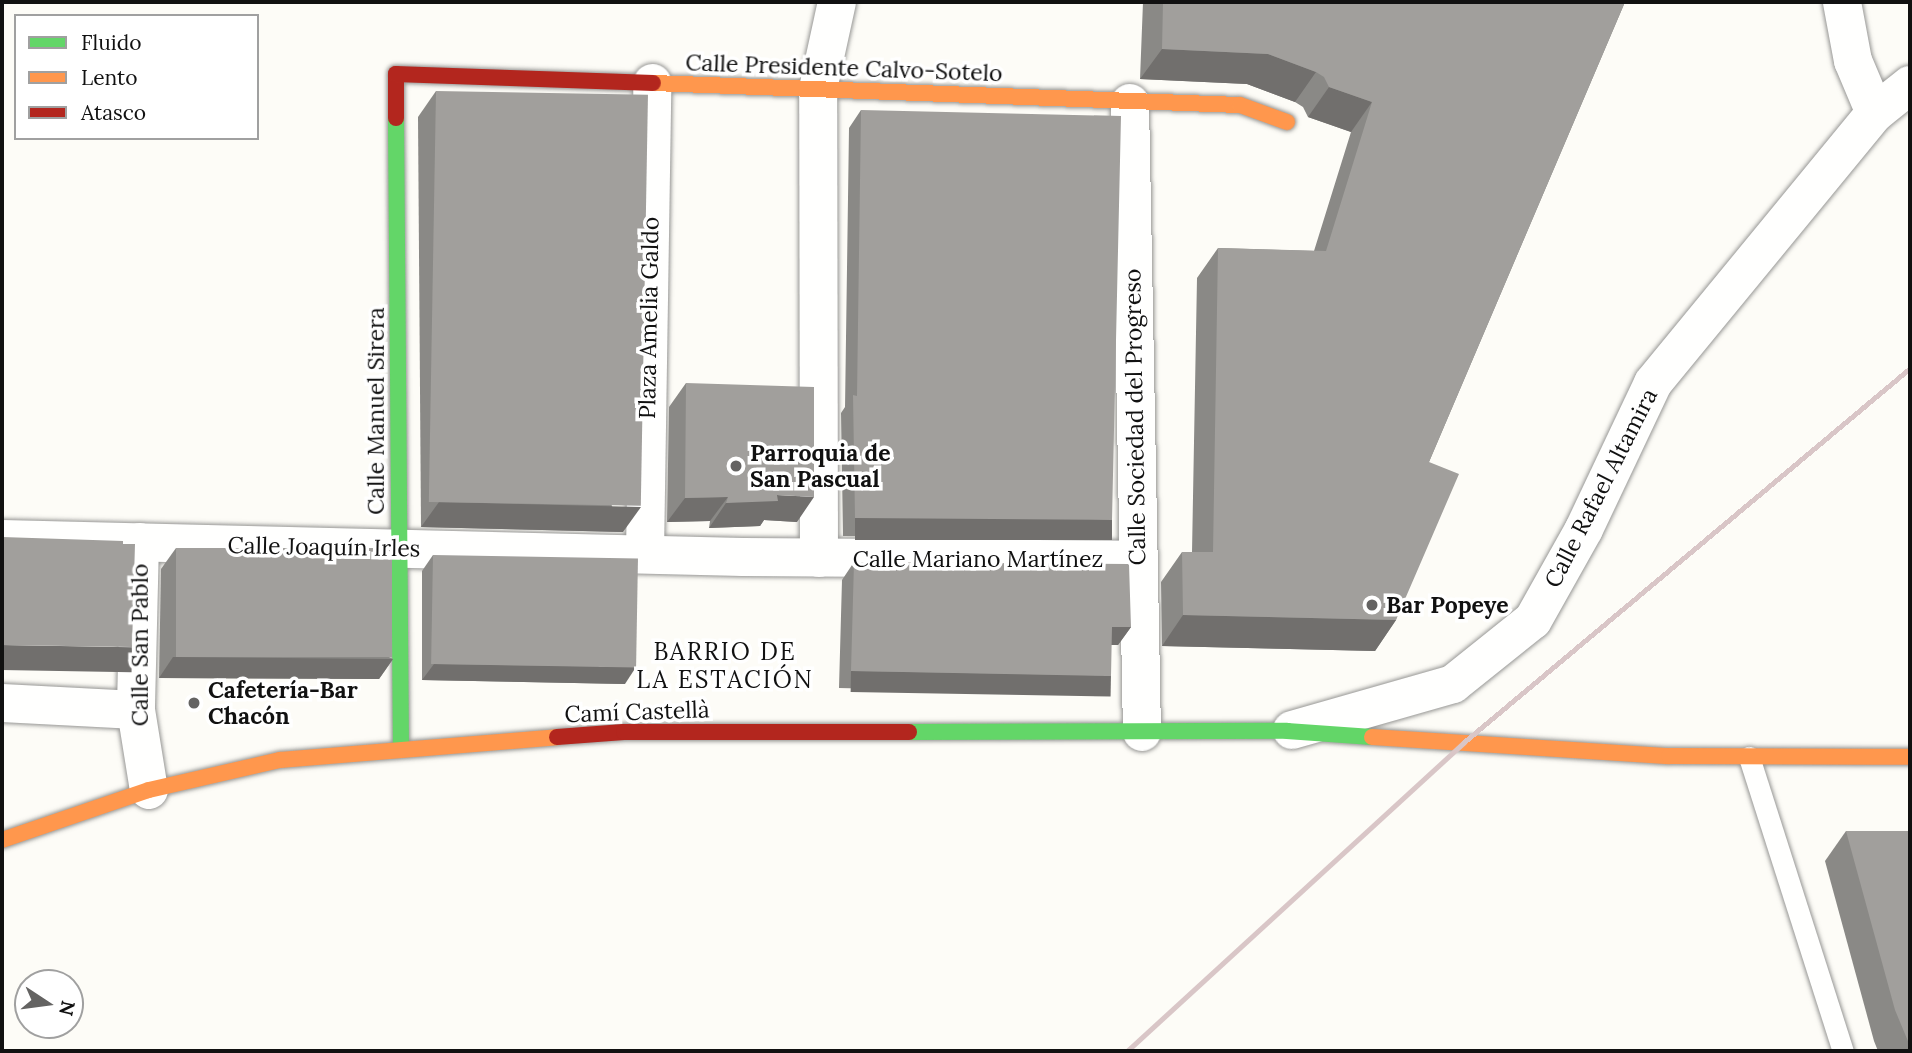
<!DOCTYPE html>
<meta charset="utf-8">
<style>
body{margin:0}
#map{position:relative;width:1912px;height:1053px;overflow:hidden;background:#fdfcf7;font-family:Lora,serif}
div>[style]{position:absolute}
.roads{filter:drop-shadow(0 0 2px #979795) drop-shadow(0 0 2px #979795)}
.lane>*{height:21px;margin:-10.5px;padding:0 10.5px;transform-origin:10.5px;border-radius:10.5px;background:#fffffe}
.street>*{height:38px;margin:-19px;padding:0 19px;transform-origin:19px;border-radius:19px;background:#fffffe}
.fast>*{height:16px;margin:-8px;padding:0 8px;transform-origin:8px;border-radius:8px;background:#63d668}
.slow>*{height:16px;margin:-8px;padding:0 8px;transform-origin:8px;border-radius:8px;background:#ff974d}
.jam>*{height:16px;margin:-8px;padding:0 8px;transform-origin:8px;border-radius:8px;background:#b3261e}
.rail>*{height:5px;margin:-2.5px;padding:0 2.5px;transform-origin:2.5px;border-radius:2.5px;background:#d9c6c7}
.wall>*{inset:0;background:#8a8986}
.shaded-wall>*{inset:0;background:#716f6d;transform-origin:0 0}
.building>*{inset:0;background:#a19f9c;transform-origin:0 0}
.dots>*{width:19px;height:19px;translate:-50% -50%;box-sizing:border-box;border:4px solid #fff;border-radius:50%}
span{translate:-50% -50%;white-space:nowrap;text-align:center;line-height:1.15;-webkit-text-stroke:7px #fff;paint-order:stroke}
.street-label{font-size:23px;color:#111}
.poi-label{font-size:23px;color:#111;font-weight:700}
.left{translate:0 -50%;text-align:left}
.neighbourhood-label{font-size:24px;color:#111;letter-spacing:2px}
.frame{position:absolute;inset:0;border:4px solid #111;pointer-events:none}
.legend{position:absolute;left:14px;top:14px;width:245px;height:126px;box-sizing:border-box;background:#fff;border:2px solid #a0a0a0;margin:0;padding:9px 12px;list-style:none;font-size:21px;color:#111}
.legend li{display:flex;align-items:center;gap:14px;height:35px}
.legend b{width:35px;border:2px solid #a0a0a0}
.north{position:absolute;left:14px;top:969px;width:70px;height:70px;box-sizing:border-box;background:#fff;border:2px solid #a0a0a0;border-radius:50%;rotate:103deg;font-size:19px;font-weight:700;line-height:28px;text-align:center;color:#111}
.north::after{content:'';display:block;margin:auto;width:24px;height:32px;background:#646362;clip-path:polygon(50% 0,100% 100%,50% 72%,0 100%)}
</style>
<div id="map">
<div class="roads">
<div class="lane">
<div style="left:1749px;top:757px;width:309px;rotate:72.3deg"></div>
</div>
<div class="street">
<div style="left:1130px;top:103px;width:629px;rotate:88.91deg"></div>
<div style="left:1875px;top:113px;width:45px;rotate:-38.7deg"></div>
<div style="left:2px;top:539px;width:741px;rotate:1.39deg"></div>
<div style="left:743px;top:557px;width:395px;rotate:0.4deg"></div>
<div style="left:140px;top:542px;width:168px;rotate:91.4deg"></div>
<div style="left:136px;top:710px;width:81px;rotate:80.8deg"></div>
<div style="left:645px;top:554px;width:471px;rotate:-89.1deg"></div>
<div style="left:819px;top:558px;width:469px;rotate:-90.1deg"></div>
<div style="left:818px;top:89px;width:89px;rotate:-77.7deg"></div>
<div style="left:2px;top:703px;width:134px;rotate:3deg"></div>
<div style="left:1292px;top:730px;width:167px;rotate:-15.9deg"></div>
<div style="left:1453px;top:684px;width:102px;rotate:-38.7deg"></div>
<div style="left:1533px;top:620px;width:104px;rotate:-60.7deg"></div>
<div style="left:1584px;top:529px;width:161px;rotate:-64.7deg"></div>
<div style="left:1653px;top:383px;width:350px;rotate:-50.6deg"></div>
<div style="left:1875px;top:113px;width:56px;rotate:-112.9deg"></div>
<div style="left:1853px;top:61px;width:60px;rotate:-100.6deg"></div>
</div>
<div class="fast">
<div style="left:396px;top:118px;width:630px;rotate:89.55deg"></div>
<div style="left:909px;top:732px;width:378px;rotate:-0.2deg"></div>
<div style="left:1287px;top:731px;width:85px;rotate:4deg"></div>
</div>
<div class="slow">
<div style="left:653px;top:83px;width:587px;rotate:2.15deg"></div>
<div style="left:1240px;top:105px;width:50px;rotate:19.9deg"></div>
<div style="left:1372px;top:737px;width:298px;rotate:3.7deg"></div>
<div style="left:1669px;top:756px;width:241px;rotate:0.2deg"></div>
<div style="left:2px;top:840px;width:155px;rotate:-18.8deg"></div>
<div style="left:149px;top:790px;width:134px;rotate:-12.9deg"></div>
<div style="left:280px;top:760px;width:278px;rotate:-4.7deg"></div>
</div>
<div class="jam">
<div style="left:396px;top:118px;width:44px;rotate:-90deg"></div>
<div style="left:396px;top:74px;width:257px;rotate:2deg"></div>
<div style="left:557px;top:737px;width:67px;rotate:-4.3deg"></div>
<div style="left:624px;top:732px;width:285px"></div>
</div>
</div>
<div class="rail">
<div style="left:1127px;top:1051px;width:457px;rotate:-42.5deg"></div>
<div style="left:1464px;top:742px;width:582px;rotate:-39.98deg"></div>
</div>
<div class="wall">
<div style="clip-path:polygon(1143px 2px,1625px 2px,1429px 462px,1396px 620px,1375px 651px,1162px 646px,1161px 582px,1182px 552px,1192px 552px,1197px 278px,1218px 248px,1314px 251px,1351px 132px,1308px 117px,1303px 107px,1295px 102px,1247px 84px,1140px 79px)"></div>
<div style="clip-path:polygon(436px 91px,623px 532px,421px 527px,418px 117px)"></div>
<div style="clip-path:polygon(861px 110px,1112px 520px,1099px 538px,843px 536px,841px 413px,845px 407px,849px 128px)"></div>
<div style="clip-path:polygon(686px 383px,797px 522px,764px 520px,760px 526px,709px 528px,710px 521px,667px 522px,669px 407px)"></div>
<div style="clip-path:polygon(176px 548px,393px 659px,379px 679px,159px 678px,161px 569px)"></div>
<div style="clip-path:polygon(433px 555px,625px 684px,422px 680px,422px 571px)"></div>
<div style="clip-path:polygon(854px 562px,1131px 627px,1118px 645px,1111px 645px,1099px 694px,839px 688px,842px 580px)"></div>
<div style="clip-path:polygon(1846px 831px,1910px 831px,1910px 1051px,1878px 1051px,1874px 1041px,1825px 861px)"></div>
</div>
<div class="shaded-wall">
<div style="clip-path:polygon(1162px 49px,1268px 54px,1316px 72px,1295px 102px,1247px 84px,1140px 79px)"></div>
<div style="clip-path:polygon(1329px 87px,1372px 102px,1351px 132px,1308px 117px)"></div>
<div style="clip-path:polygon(777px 495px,814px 497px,797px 522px,764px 520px,760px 526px,709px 528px,726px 503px)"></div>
<div style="clip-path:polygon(728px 497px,710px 521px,667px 522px,685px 498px)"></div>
<div style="clip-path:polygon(439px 502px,641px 507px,623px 532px,421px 527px)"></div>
<div style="left:855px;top:518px;width:257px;height:22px"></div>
<div style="clip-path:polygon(1183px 615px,1396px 620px,1375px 651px,1162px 646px)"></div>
<div style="clip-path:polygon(1112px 627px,1131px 627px,1118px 645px,1100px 645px)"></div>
<div style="left:2px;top:645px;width:130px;height:25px;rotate:1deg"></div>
<div style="clip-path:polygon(173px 657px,393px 659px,379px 679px,159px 678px)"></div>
<div style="clip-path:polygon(434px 664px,636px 667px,625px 684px,422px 680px)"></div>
<div style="left:851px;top:671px;width:260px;height:21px;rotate:1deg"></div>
</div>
<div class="building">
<div style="clip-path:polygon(1163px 2px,1625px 2px,1429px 462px,1459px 474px,1396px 620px,1183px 615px,1182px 552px,1213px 552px,1218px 248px,1326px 251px,1372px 102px,1329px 87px,1324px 77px,1316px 72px,1268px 54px,1162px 49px)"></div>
<div style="left:436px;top:91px;width:212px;height:411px;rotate:1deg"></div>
<div style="clip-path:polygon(861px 110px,1121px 116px,1112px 520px,855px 518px,853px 395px,857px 396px)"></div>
<div style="clip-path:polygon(686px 383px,814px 387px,814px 497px,777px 495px,778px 501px,726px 503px,728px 497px,685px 498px)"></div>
<div style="clip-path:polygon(2px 537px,123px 541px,123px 544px,135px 544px,132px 647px,2px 645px)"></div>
<div style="left:176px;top:548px;width:216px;height:109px"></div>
<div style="left:433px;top:555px;width:205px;height:109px;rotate:1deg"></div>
<div style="clip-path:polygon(854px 562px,1129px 564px,1131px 627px,1112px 627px,1111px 676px,851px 671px)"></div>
<div style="clip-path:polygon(1846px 831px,1910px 831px,1910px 1046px,1895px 1010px)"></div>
</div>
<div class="dots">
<div style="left:736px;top:466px;background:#646362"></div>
<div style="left:1372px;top:605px;background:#646362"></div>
<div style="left:194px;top:703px;background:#646362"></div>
</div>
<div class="street-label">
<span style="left:844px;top:68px;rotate:2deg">Calle Presidente Calvo-Sotelo</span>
<span style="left:649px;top:318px;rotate:-89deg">Plaza Amelia Galdo</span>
<span style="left:376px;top:411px;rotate:-90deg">Calle Manuel Sirera</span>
<span style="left:1135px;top:417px;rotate:-91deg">Calle Sociedad del Progreso</span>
<span style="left:1601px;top:488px;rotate:-63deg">Calle Rafael Altamira</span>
<span style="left:324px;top:547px;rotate:1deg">Calle Joaquín Irles</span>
<span style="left:978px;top:559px">Calle Mariano Martínez</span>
<span style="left:140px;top:645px;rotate:-90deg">Calle San Pablo</span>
<span style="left:637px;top:712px;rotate:-2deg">Camí Castellà</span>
</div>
<div class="poi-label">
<span class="left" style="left:750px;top:466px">Parroquia de<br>San Pascual</span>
<span class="left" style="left:1386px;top:605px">Bar Popeye</span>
<span class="left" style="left:208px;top:703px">Cafetería-Bar<br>Chacón</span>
</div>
<div class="neighbourhood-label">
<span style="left:725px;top:666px">BARRIO DE<br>LA ESTACIÓN</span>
</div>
<div class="frame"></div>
<ul class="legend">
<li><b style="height:9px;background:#63d668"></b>Fluido</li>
<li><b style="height:9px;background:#ff974d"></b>Lento</li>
<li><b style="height:9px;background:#b3261e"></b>Atasco</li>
</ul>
<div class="north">N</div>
</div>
